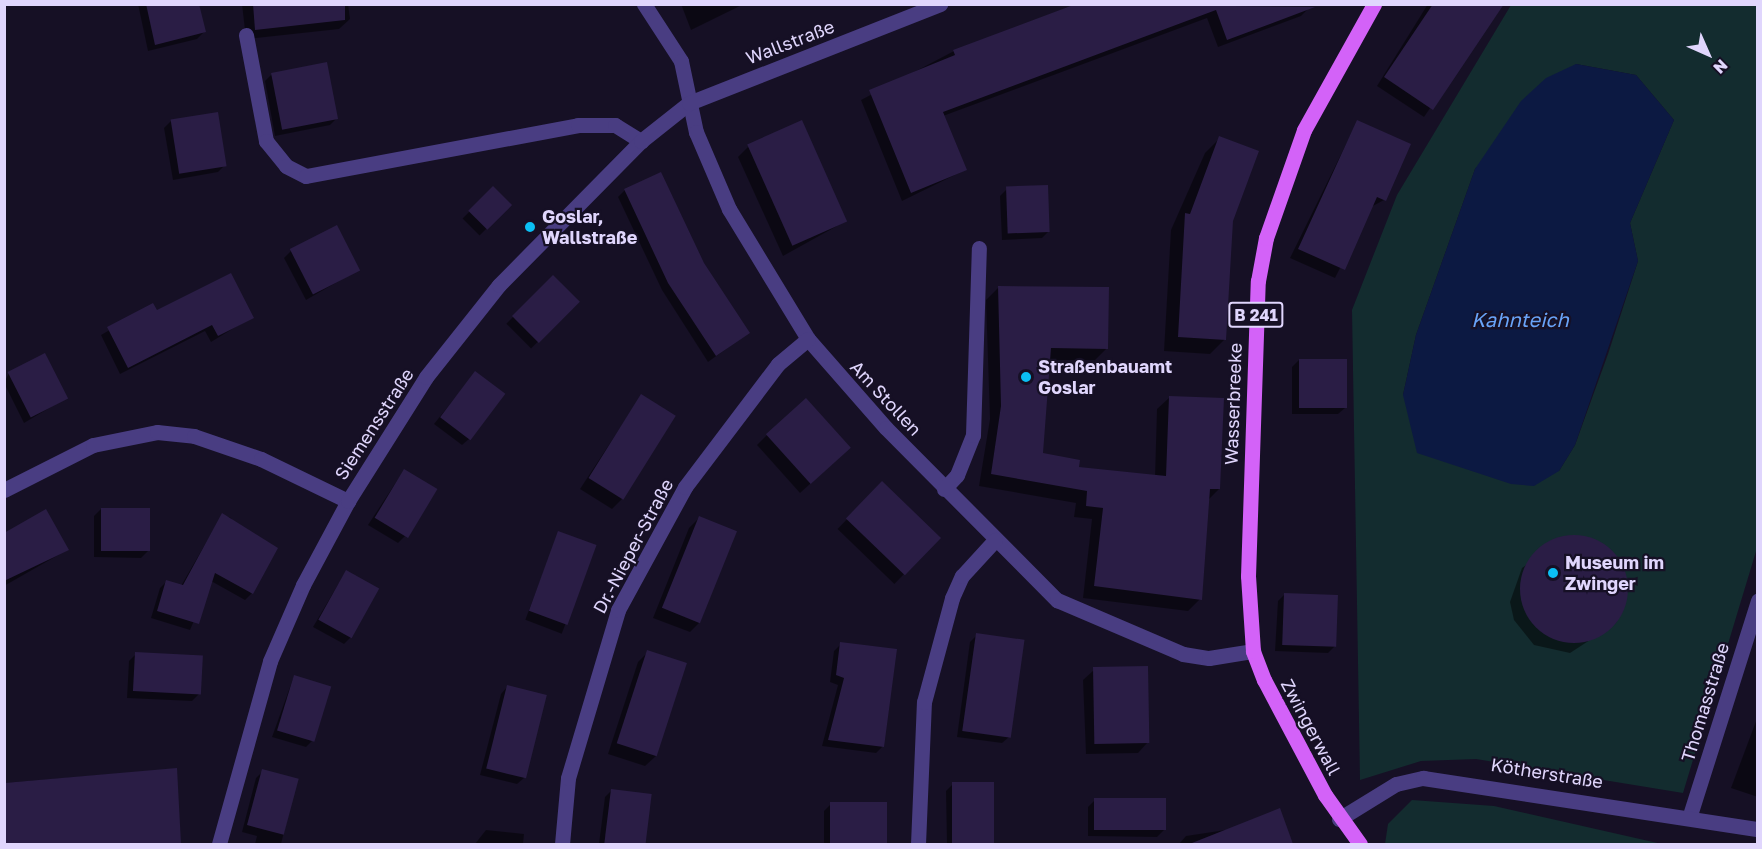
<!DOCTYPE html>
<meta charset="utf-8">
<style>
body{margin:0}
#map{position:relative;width:1762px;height:849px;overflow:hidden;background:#161025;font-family:"Golos Text",sans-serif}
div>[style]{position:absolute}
.green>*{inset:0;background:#132c2f}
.water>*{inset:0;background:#0c1942}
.shadow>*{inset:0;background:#0007;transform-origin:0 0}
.building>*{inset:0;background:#2a1d45;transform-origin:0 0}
.round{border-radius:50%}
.minor>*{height:15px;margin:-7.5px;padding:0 7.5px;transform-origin:7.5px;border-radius:7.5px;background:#493d82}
.major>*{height:15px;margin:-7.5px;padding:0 7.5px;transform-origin:7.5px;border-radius:7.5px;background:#d362f8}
.dots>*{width:16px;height:16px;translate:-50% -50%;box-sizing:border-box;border:3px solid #161025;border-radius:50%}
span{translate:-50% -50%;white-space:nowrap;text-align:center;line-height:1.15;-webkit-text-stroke:4.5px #161025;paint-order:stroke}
.shield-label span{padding:2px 4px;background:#161025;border:2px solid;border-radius:4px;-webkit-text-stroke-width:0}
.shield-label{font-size:16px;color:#e0d6fd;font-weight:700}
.street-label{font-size:18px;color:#e0d6fd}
.poi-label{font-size:18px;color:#e0d6fd;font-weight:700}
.left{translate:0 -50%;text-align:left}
.water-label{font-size:20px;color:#69a3f8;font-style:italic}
.frame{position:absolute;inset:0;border:6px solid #e0d6fd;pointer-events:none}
.north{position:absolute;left:1678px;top:24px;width:60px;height:60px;-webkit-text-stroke:4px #161025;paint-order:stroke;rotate:135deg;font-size:16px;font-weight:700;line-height:24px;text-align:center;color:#e0d6fd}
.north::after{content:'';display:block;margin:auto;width:21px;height:27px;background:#e0d6fd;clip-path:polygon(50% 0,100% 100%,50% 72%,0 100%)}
</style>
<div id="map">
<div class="green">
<div style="clip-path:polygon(evenodd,1511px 5px,1757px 5px,1757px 548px,1683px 793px,1476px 759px,1421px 761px,1360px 780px,1352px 310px,1397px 195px,1511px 5px,1576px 64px,1636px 75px,1674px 120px,1630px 223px,1638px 261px,1608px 354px,1575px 445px,1559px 471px,1403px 395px,1416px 335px,1475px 169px,1576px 64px)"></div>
<div style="clip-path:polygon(1412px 800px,1494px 806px,1662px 844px,1385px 844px,1388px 824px)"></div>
</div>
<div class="water">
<div style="clip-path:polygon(1576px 64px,1636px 75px,1674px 120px,1630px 223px,1638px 261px,1575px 445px,1559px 471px,1534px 486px,1511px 484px,1417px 453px,1403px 395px,1416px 335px,1475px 169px,1521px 101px,1546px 78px)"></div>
</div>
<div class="shadow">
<div style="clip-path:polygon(138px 4px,198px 4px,204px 32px,197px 39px,148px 51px)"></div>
<div style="clip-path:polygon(242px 4px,348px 4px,350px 19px,339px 29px,246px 39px)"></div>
<div style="clip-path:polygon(681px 4px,744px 4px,691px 30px)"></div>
<div style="clip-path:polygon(1080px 4px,1309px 8px,1301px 16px,1218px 47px,1207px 18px,943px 116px,965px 170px,902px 201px,861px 100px,954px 51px)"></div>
<div style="clip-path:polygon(1428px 4px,1502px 4px,1424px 117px,1377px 86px)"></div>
<div style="clip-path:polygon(271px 75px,337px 118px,330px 125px,275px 136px,265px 81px)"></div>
<div style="clip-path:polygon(171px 121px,225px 165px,218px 172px,173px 180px,164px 128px)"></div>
<div style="clip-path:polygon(1357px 122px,1384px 200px,1371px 207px,1335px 278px,1290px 258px)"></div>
<div style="clip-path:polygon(1220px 138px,1232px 220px,1225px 339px,1210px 354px,1164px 351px,1171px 230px,1205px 153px)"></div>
<div style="clip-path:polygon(748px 147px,846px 221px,783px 256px,738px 157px)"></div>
<div style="left:493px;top:188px;width:24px;height:43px;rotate:45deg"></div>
<div style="clip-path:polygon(1007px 189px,1049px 231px,1042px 238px,1002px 240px,1000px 196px)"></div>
<div style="clip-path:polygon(625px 190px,703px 263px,748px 333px,708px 362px,662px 290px,618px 197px)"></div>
<div style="clip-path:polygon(291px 251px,358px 270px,306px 300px,284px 258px)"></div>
<div style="left:553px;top:277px;width:35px;height:66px;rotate:45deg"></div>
<div style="clip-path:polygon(998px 288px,1107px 348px,1095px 360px,1048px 360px,1041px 454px,1077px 468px,1155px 477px,1157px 409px,1170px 397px,1219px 489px,1208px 500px,1200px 599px,1188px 611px,1083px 598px,1092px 519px,1074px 517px,1076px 503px,979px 486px,990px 419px,986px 300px)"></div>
<div style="clip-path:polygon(153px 305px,157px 312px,252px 317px,211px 342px,205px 331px,120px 374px,101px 335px)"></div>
<div style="clip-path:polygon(1299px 360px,1345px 408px,1338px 414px,1292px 414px,1292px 367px)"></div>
<div style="clip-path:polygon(9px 373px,66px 398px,24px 423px,4px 383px)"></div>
<div style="clip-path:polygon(475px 373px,469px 439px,462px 445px,434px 424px)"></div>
<div style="clip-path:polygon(641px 396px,622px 499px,612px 509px,580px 489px)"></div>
<div style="clip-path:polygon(767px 435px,839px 458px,800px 493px,757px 445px)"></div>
<div style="clip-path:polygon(404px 470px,405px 536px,398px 543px,368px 525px)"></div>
<div style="left:882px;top:483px;width:79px;height:64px;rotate:44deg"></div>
<div style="clip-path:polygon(101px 509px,148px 551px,141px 558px,94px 557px,94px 516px)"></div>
<div style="clip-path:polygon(222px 515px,231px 518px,252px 593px,245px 600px,211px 581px,190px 630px,151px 618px,160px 588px,167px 581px,181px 586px)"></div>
<div style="clip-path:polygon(699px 518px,735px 532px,700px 622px,690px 632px,653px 618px,689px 528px)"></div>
<div style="left:559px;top:532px;width:39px;height:94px;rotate:21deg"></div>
<div style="clip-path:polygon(4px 536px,67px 550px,4px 586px)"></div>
<div style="clip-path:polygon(1564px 538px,1600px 543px,1624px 570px,1627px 588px,1616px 623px,1570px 653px,1534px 645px,1514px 620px,1510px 602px,1522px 568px)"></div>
<div style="clip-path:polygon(346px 571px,351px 637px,344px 644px,313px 627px)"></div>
<div style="clip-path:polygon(1285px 594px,1335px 646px,1328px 653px,1275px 651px,1278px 601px)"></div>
<div style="clip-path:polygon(977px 635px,1009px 737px,1002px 743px,957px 737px,970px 642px)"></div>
<div style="clip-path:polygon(841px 644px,883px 746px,876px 753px,822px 746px,838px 685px,830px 682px,834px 651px)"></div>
<div style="clip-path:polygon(648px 652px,685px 664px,656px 756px,645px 766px,608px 754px,638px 662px)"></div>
<div style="clip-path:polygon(136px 654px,199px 694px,192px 701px,127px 698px,129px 661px)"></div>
<div style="clip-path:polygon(1094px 670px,1148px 742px,1138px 753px,1086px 754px,1083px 680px)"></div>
<div style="clip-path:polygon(294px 676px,313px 740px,306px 747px,272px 737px)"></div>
<div style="clip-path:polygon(507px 687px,524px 778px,517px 784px,480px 775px,501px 694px)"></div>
<div style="clip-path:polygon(1758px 716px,1758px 797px,1731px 788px)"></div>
<div style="clip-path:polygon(176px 769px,180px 844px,4px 844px,4px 783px)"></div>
<div style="clip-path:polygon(263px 771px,297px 780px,281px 844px,255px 844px,257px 836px,242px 832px,256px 778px)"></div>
<div style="clip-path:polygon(992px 783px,993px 844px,947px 844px,946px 791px,953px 784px)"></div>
<div style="clip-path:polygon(612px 790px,651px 795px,644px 844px,599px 844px,605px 797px)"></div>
<div style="clip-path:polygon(1095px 800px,1164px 830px,1157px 837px,1088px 836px,1088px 807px)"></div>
<div style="clip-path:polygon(831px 804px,885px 804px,886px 844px,824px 844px,824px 811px)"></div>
<div style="clip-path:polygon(1279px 810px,1292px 844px,1179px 844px,1186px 836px,1232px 829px)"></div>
<div style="clip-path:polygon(486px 830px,524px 834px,523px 844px,475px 844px)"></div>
</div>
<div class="building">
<div style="clip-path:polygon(146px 4px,199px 4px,206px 32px,155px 45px)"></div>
<div style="clip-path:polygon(253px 4px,345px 4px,345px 20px,255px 30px)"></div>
<div style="clip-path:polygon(1076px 4px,1315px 7px,1227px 40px,1216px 10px,943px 112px,967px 170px,911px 193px,869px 90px,955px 55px,953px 50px)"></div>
<div style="clip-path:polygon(1433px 4px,1504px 4px,1433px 110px,1384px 77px)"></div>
<div style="left:327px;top:62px;width:58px;height:57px;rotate:79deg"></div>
<div style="left:218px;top:112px;width:55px;height:48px;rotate:81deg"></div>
<div style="left:802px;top:120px;width:111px;height:60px;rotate:66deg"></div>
<div style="clip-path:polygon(1357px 120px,1411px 144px,1386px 201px,1377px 197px,1345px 270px,1298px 249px)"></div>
<div style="clip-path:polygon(1219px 136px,1259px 151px,1233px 221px,1226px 340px,1178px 337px,1185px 213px,1190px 214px)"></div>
<div style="clip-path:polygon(661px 172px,704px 263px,750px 333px,716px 356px,668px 283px,624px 189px)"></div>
<div style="left:1048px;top:185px;width:47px;height:42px;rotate:88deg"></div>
<div style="left:493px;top:186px;width:27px;height:35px;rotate:45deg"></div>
<div style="left:337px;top:225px;width:51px;height:53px;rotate:63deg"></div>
<div style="clip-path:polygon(231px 273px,254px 318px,218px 336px,212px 325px,128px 368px,107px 327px,153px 303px,157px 310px)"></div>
<div style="left:553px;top:275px;width:38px;height:58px;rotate:45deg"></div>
<div style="clip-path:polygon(998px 286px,1109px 287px,1108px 349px,1051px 348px,1043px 453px,1080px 460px,1079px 467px,1166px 476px,1169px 396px,1224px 398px,1220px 489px,1210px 489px,1202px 600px,1094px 586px,1103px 508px,1086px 506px,1087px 491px,991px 474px,1001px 406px)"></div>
<div style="left:45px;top:353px;width:51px;height:42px;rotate:63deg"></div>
<div style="left:1299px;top:359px;width:48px;height:49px"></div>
<div style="left:475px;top:371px;width:38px;height:58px;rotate:37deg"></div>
<div style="left:641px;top:394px;width:41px;height:99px;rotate:32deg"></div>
<div style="left:806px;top:398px;width:67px;height:54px;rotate:48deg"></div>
<div style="left:404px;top:469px;width:39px;height:57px;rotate:31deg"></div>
<div style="left:882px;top:481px;width:82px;height:52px;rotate:44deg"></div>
<div style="left:101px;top:508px;width:49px;height:43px"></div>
<div style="clip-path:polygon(46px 509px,69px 550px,4px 581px,4px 533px)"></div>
<div style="clip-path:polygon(222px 513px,278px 548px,253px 594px,215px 573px,199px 624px,157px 611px,166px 580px,183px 585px)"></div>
<div style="left:699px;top:516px;width:41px;height:99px;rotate:22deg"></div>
<div style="left:558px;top:531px;width:41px;height:85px;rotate:20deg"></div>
<div class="round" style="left:1520px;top:535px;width:108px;height:108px"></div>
<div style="left:346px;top:570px;width:38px;height:57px;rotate:29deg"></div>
<div style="left:1284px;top:593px;width:54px;height:52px;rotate:2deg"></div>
<div style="left:976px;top:633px;width:49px;height:99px;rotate:8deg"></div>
<div style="clip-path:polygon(840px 642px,897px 649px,884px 747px,828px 740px,844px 678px,836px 675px)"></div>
<div style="left:647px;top:650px;width:42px;height:98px;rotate:18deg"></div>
<div style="left:135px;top:652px;width:68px;height:39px;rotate:3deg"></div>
<div style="left:1148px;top:666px;width:77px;height:55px;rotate:89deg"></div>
<div style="left:294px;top:675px;width:39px;height:58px;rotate:17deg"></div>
<div style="left:507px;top:685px;width:41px;height:86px;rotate:14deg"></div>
<div style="clip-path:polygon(177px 768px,181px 844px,4px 844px,4px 783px)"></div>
<div style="left:262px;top:769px;width:38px;height:58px;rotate:15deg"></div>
<div style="left:952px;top:782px;width:42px;height:62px"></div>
<div style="left:611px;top:789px;width:41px;height:55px;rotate:7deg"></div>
<div style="left:1094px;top:798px;width:72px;height:32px"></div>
<div style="left:887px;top:802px;width:42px;height:57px;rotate:90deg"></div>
<div style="clip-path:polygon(1280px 808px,1293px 844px,1192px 844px,1192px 843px)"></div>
</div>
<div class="minor">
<div style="left:644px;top:4px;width:68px;rotate:57deg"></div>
<div style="left:681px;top:61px;width:73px;rotate:78.1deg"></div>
<div style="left:696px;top:132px;width:84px;rotate:66.8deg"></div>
<div style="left:729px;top:209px;width:152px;rotate:58.7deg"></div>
<div style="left:808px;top:339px;width:118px;rotate:48.8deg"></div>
<div style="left:886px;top:428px;width:243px;rotate:45.2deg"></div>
<div style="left:1057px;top:600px;width:137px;rotate:23.2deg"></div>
<div style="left:1183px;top:654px;width:26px;rotate:9deg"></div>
<div style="left:1209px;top:658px;width:45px;rotate:-9deg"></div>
<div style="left:246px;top:35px;width:108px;rotate:79.3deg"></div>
<div style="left:266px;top:141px;width:32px;rotate:51deg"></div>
<div style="left:286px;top:166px;width:22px;rotate:27deg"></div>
<div style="left:306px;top:176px;width:277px;rotate:-10.6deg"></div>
<div style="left:578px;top:125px;width:37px"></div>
<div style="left:615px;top:125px;width:31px;rotate:32deg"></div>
<div style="left:944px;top:489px;width:19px;rotate:-47deg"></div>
<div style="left:957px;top:475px;width:43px;rotate:-68.2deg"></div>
<div style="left:973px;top:435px;width:187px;rotate:-88.2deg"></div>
<div style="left:4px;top:490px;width:100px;rotate:-26.8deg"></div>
<div style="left:93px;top:445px;width:65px;rotate:-11.5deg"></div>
<div style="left:157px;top:432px;width:37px;rotate:6deg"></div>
<div style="left:194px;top:436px;width:71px;rotate:18.9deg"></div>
<div style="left:261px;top:459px;width:97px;rotate:25.8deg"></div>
<div style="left:1690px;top:815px;width:225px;rotate:-72.4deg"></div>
<div style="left:1339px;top:819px;width:67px;rotate:-31.6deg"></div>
<div style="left:1396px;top:784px;width:28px;rotate:-13deg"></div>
<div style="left:1423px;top:778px;width:339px;rotate:8.7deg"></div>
<div style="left:219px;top:844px;width:190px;rotate:-74.4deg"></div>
<div style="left:270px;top:661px;width:83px;rotate:-66.5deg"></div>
<div style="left:303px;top:585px;width:95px;rotate:-61.8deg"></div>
<div style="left:348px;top:501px;width:146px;rotate:-57.8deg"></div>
<div style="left:426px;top:377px;width:117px;rotate:-51.6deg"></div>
<div style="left:499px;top:285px;width:202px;rotate:-45.4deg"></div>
<div style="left:641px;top:141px;width:61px;rotate:-38.4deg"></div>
<div style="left:689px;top:103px;width:270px;rotate:-21.5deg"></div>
<div style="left:562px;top:844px;width:66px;rotate:-84.8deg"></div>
<div style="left:568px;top:778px;width:175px;rotate:-73.4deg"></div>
<div style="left:618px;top:610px;width:140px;rotate:-61.4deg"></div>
<div style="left:685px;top:487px;width:154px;rotate:-52.9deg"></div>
<div style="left:778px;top:364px;width:39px;rotate:-40deg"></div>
<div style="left:918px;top:844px;width:142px;rotate:-87.6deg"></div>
<div style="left:924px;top:702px;width:108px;rotate:-74.9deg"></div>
<div style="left:952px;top:598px;width:24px;rotate:-66deg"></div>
<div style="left:962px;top:576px;width:49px;rotate:-47.5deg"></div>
</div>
<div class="major">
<div style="left:1360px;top:844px;width:60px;rotate:-125.5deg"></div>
<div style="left:1325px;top:795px;width:130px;rotate:-117.9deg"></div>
<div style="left:1264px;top:680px;width:31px;rotate:-111deg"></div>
<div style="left:1253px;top:651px;width:75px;rotate:-93.8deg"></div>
<div style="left:1248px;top:576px;width:295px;rotate:-88.1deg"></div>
<div style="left:1258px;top:281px;width:44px;rotate:-79.5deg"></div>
<div style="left:1266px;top:238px;width:114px;rotate:-70.6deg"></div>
<div style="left:1304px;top:130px;width:144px;rotate:-60.9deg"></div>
</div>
<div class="dots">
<div style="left:530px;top:227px;background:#0bbff4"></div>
<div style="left:1026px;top:377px;background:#0bbff4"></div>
<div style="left:1553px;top:573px;background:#0bbff4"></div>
</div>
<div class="shield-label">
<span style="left:1256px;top:315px">B 241</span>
</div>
<div class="street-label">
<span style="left:790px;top:42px;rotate:-21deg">Wallstraße</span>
<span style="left:886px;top:398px;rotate:47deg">Am Stollen</span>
<span style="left:1233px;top:404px;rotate:-88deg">Wasserbreeke</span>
<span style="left:374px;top:424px;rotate:-57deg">Siemensstraße</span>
<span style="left:633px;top:546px;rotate:-62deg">Dr.-Nieper-Straße</span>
<span style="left:1705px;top:702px;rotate:-73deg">Thomasstraße</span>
<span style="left:1311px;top:727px;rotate:62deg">Zwingerwall</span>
<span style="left:1547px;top:773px;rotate:9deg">Kötherstraße</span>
</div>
<div class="poi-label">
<span class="left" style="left:542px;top:227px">Goslar,<br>Wallstraße</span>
<span class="left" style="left:1038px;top:377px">Straßenbauamt<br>Goslar</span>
<span class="left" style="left:1565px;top:573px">Museum im<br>Zwinger</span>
</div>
<div class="water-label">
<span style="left:1520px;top:319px">Kahnteich</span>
</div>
<div class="frame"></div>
<div class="north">N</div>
</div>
